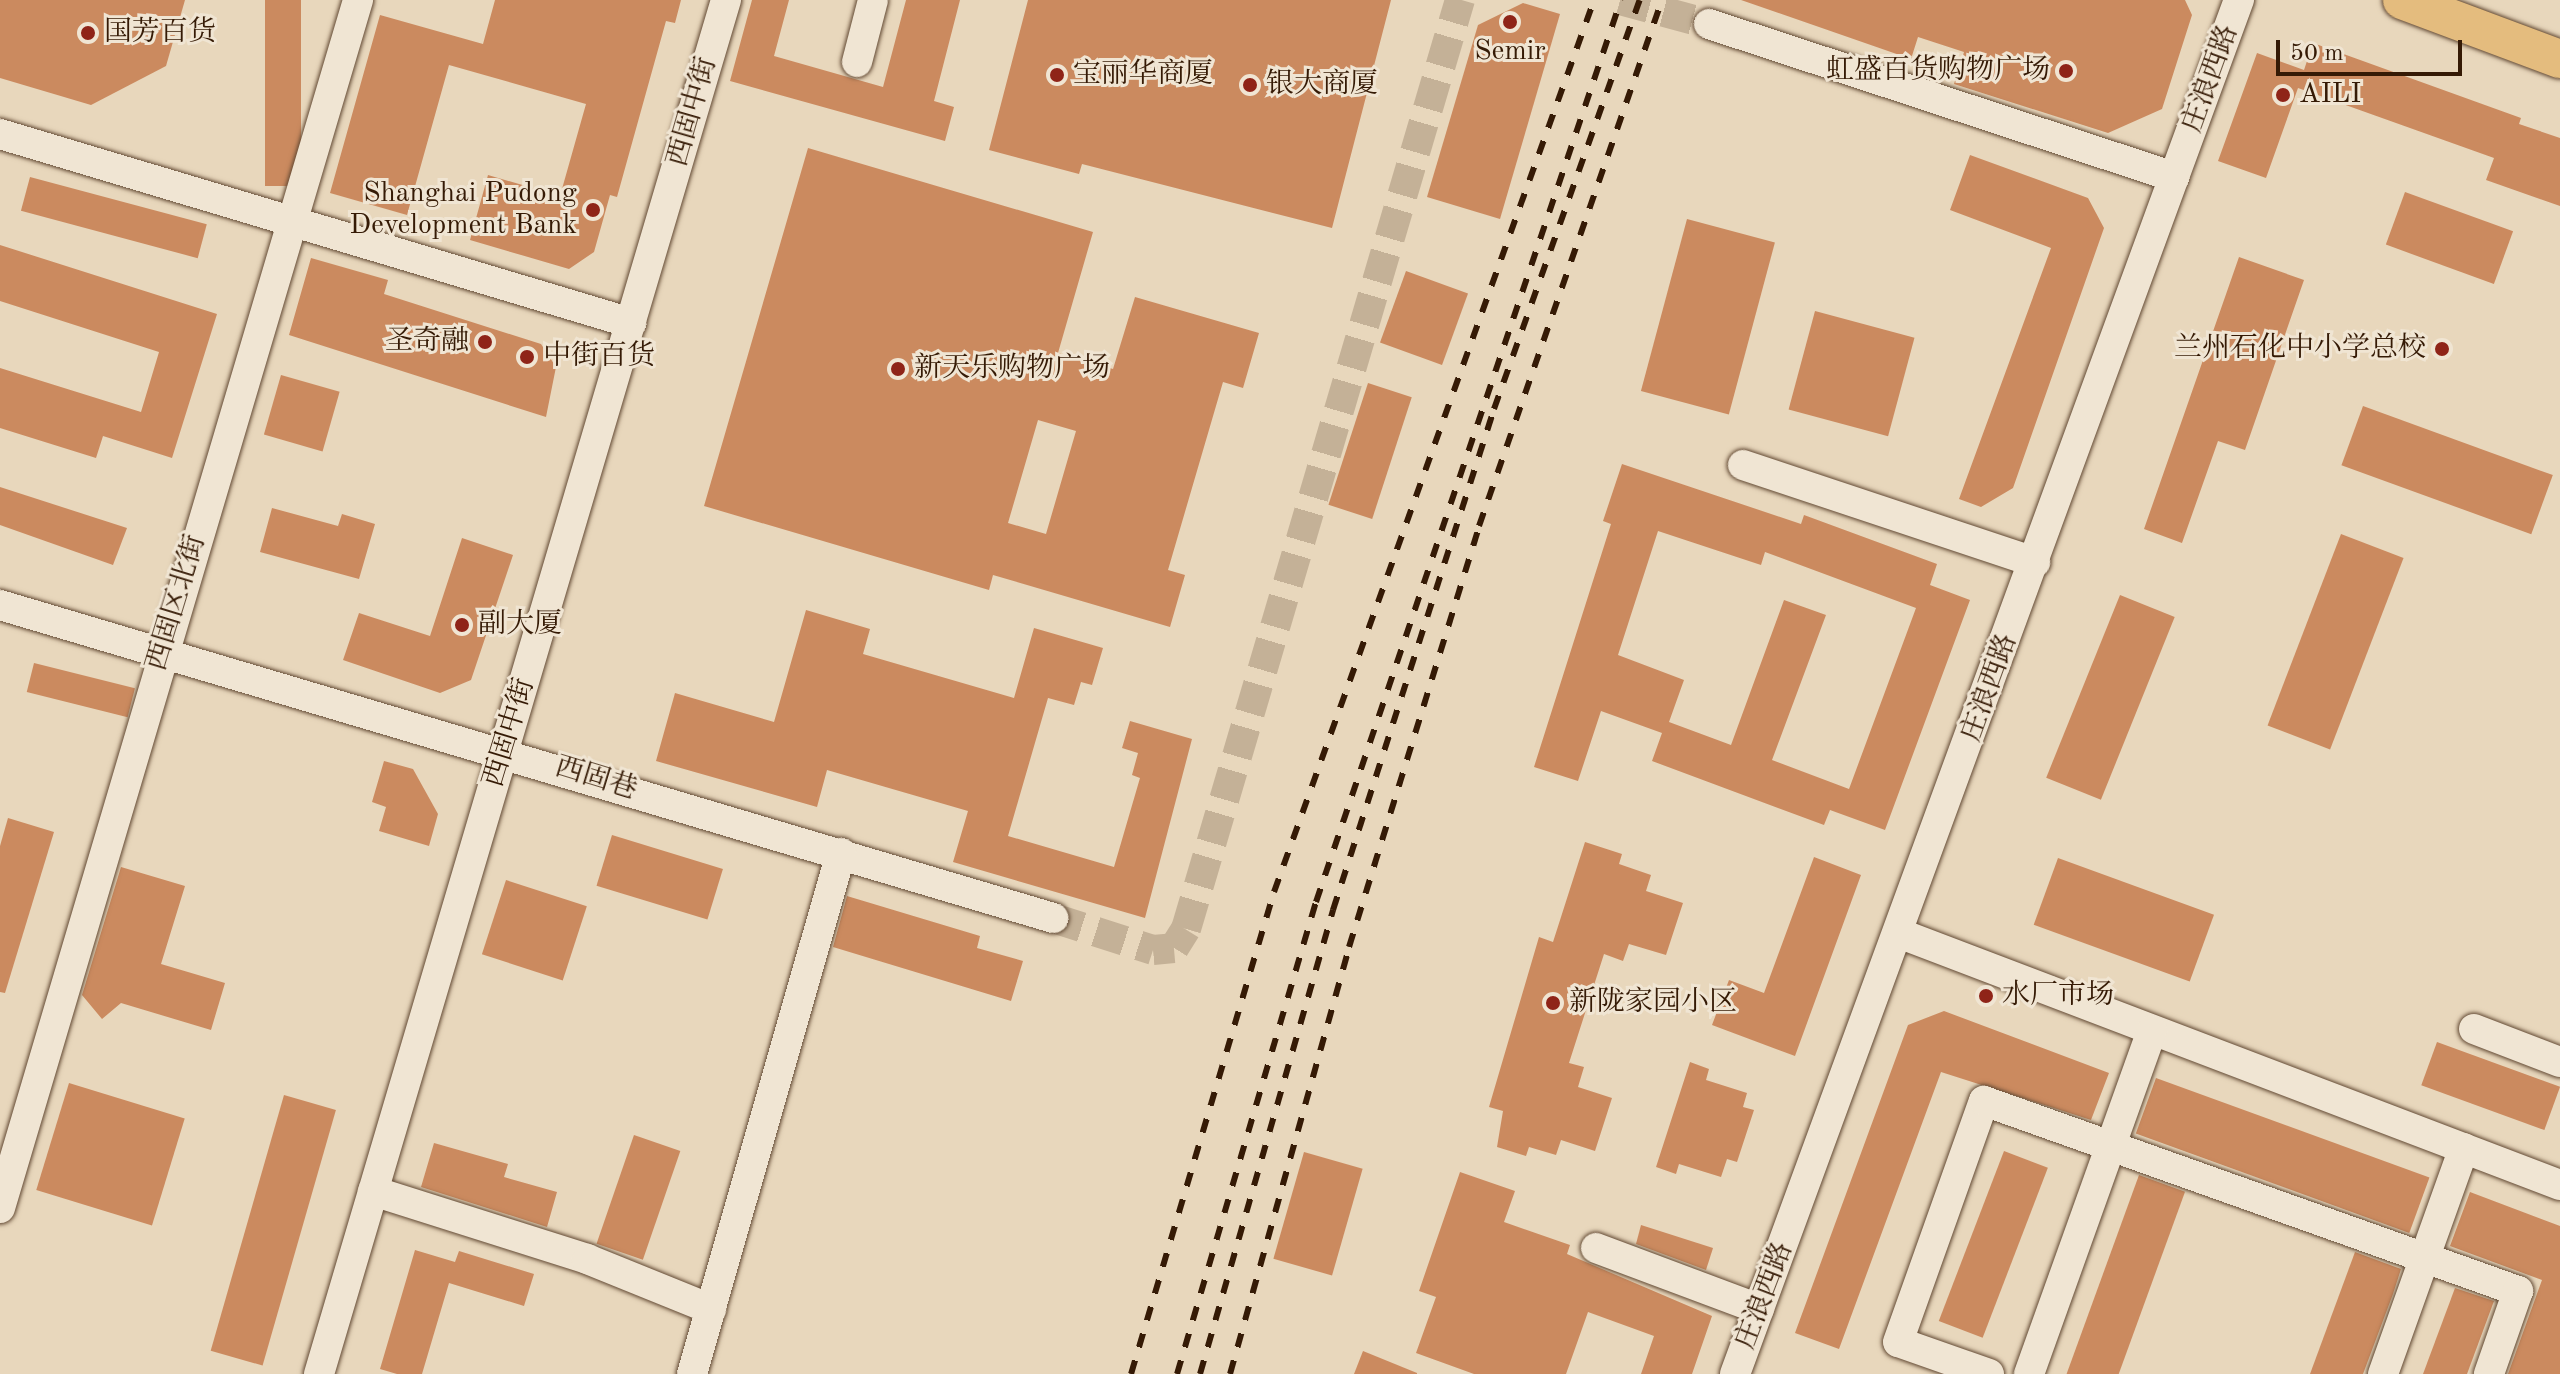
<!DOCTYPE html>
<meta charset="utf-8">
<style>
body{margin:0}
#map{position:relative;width:2560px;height:1374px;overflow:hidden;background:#e8d7bc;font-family:"Old Standard TT","Noto Serif SC",serif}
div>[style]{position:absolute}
.building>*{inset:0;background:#cb8a5f;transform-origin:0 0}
.minor-tunnel>*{height:30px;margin-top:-15px;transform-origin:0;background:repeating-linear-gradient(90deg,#c4b197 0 30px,transparent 0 45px)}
.roads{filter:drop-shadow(0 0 2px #624933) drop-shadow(0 0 2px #624933)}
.minor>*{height:30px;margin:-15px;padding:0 15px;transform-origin:15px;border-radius:15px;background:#f0e5d3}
.major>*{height:38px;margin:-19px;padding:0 19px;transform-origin:19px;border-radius:19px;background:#e4bc7e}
.rail>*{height:6px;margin-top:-3px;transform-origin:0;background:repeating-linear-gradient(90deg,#351a05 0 14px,transparent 0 28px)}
.dots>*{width:22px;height:22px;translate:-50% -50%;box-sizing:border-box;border:4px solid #f0e5d3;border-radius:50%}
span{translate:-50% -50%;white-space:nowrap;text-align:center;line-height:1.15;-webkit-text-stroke:6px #f0e5d3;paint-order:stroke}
.poi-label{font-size:28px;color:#351a05}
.left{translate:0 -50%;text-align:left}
.right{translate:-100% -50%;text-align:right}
.street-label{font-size:28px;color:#351a05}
.scale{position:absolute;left:2276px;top:40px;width:186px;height:36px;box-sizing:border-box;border:4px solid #351a05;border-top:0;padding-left:10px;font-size:24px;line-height:28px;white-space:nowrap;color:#351a05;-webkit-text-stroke:6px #f0e5d3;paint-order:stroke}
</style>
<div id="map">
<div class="building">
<div style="clip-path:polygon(0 0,185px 0,166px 66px,91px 105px,0 78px)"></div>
<div style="left:265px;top:0;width:36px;height:186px"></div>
<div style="clip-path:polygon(495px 0,681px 0,675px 23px,666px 21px,617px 197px,610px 195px,594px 252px,569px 269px,470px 240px,488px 175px,560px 196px,586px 104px,449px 65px,407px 215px,330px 193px,380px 15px,483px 44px)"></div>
<div style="clip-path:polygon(752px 0,789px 0,774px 56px,883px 87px,906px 0,960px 0,934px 101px,954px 107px,945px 141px,730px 81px)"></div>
<div style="clip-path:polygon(1028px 0,1391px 0,1332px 228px,1082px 164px,1079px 174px,989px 150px)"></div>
<div style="clip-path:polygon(1741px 0,2185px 0,2192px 15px,2162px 109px,2108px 133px,1954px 84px,1964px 52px,1918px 37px,1911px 59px)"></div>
<div style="clip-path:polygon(1523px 3px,1560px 14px,1500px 219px,1427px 197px,1478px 25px)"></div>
<div style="clip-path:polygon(2313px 43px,2521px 118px,2519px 124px,2560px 138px,2560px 206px,2486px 180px,2494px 158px,2298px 88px,2266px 178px,2218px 161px,2257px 53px,2304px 70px)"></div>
<div style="clip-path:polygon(evenodd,808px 148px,1093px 232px,1058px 353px,1113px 369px,1135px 297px,1259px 333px,1243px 388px,1223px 382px,1168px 570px,1185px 575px,1170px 627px,993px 575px,989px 590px,704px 506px,808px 148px,1038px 420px,1076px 431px,1046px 534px,1008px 523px,1038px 420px)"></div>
<div style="clip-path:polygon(1970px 155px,2088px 198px,2104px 228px,2013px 488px,1981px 507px,1959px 499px,2051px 248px,1950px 210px)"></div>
<div style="left:30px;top:177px;width:183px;height:35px;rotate:15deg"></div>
<div style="left:2405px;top:192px;width:115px;height:56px;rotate:20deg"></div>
<div style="left:1687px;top:219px;width:91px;height:178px;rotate:15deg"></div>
<div style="clip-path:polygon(0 245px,217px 314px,172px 458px,103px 436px,96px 458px,0 428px,0 368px,141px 412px,159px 352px,0 301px)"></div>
<div style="clip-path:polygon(2239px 257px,2304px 280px,2245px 450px,2218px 441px,2182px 543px,2144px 529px)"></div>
<div style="clip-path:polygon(311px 258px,388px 280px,384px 294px,541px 344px,556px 367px,546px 417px,289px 335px)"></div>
<div style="left:1406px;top:271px;width:66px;height:76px;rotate:20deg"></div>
<div style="left:1815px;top:311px;width:103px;height:102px;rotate:15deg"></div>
<div style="left:281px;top:375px;width:61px;height:62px;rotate:16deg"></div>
<div style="left:1368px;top:383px;width:46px;height:128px;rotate:18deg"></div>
<div style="left:2363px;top:406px;width:202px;height:63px;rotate:20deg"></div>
<div style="clip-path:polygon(evenodd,1622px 464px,1801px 524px,1804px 515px,1937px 564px,1930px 585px,1970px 600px,1885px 830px,1830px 810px,1824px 825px,1652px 761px,1662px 733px,1601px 711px,1578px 781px,1534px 767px,1611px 524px,1603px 521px,1622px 464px,1658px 531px,1761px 565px,1765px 552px,1916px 608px,1849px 789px,1772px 760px,1826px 615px,1784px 600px,1731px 745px,1669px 722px,1684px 680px,1618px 655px,1658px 531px)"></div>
<div style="clip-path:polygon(0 487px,127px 528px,113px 565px,0 525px)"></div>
<div style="clip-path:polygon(272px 508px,338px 526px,342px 514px,375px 524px,359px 579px,260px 552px)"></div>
<div style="left:2341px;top:534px;width:67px;height:205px;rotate:21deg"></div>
<div style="clip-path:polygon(462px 538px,513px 555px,471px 680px,440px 693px,343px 660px,359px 613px,430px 636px)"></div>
<div style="left:2120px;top:595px;width:59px;height:197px;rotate:22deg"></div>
<div style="clip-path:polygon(806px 610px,870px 629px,863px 654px,1014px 698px,1034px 628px,1103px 648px,1092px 685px,1081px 682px,1074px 705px,1048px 698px,1008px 836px,1114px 867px,1140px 778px,1132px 775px,1138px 753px,1122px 748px,1130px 721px,1192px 739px,1145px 918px,953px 862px,968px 811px,827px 770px,817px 807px,656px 761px,675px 693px,774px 722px)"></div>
<div style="left:34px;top:663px;width:104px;height:30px;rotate:14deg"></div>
<div style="clip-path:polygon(384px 761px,413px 769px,438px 814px,429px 846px,379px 831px,386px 807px,372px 802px)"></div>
<div style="clip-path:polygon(8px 818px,54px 832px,5px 993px,0 992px,0 846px)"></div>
<div style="left:612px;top:835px;width:116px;height:53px;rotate:17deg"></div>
<div style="clip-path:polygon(1585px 842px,1622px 854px,1619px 864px,1651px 875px,1646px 891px,1683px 903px,1666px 955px,1629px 944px,1623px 961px,1604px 954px,1569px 1063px,1584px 1067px,1578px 1087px,1612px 1098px,1595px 1151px,1561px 1140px,1556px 1155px,1529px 1147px,1526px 1156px,1497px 1147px,1503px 1111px,1489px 1107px,1539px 937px,1553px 942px)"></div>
<div style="clip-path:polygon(1814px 857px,1861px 875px,1795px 1056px,1712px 1025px,1729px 980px,1764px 993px)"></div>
<div style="left:2058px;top:858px;width:166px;height:71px;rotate:20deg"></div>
<div style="clip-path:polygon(121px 867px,185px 886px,161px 964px,225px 983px,211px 1030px,121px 1003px,102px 1019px,82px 995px)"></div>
<div style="left:506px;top:880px;width:85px;height:78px;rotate:18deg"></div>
<div style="clip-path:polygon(847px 896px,980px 936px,977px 948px,1023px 961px,1011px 1001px,833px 947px)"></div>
<div style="clip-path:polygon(1944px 1011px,2109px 1073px,2091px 1120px,1941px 1072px,1839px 1349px,1795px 1333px,1908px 1025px)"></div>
<div style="left:2437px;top:1042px;width:131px;height:46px;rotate:20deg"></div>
<div style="clip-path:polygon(1690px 1062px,1709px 1069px,1706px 1080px,1747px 1093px,1743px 1107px,1754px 1110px,1737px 1162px,1727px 1159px,1721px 1177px,1679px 1164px,1676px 1174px,1656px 1167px)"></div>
<div style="left:2156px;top:1078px;width:291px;height:59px;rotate:20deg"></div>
<div style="left:69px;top:1083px;width:121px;height:112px;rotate:17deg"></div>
<div style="left:284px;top:1095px;width:54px;height:266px;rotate:16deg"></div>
<div style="left:634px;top:1135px;width:49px;height:115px;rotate:19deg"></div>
<div style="clip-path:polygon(434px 1143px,508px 1164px,504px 1177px,557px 1192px,547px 1227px,421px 1187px)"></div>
<div style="left:2004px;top:1151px;width:47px;height:182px;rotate:21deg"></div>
<div style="left:1304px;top:1152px;width:61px;height:111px;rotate:16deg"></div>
<div style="clip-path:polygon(1460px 1172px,1515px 1191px,1504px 1222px,1570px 1245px,1567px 1254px,1712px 1316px,1692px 1374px,1641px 1374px,1654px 1336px,1588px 1312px,1566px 1374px,1474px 1374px,1416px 1353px,1436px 1297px,1419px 1291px)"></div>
<div style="left:2139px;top:1175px;width:49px;height:212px;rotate:20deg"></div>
<div style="clip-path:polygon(2470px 1192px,2560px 1226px,2560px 1374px,2508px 1374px,2542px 1280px,2450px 1246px)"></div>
<div style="clip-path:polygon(1641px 1225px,1713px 1248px,1706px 1270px,1636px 1244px)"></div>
<div style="clip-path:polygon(415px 1250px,455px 1262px,459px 1251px,534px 1274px,524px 1306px,449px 1283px,422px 1374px,397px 1374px,380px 1369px)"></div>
<div style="clip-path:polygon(2355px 1252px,2401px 1269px,2393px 1294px,2363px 1374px,2310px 1374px)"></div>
<div style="clip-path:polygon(2455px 1288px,2494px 1301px,2467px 1374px,2423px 1374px)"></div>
<div style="clip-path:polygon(1363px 1351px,1417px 1373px,1417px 1374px,1354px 1374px)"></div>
</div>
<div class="minor-tunnel">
<div style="left:1620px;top:0;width:92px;rotate:15.1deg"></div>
<div style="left:1053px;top:918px;width:105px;rotate:17.7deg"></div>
<div style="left:1153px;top:950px;width:21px;rotate:-5deg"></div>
<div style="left:1174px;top:948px;width:22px;rotate:-58deg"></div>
<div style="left:1186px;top:929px;width:969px;rotate:-73.57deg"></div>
</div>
<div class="roads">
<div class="minor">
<div style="left:1709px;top:24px;width:490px;rotate:18.2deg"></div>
<div style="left:857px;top:62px;width:64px;rotate:-75.5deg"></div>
<div style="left:0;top:134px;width:659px;rotate:16.67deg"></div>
<div style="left:1743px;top:465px;width:308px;rotate:18.4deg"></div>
<div style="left:0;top:605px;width:1099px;rotate:16.55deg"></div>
<div style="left:1901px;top:934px;width:705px;rotate:20.85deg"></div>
<div style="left:2474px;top:1029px;width:92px;rotate:21deg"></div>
<div style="left:373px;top:1191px;width:225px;rotate:17.6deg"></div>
<div style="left:587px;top:1259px;width:134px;rotate:22deg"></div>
<div style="left:0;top:1208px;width:1260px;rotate:-73.49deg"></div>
<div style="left:1596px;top:1248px;width:174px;rotate:20.5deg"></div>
<div style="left:319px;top:1374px;width:1433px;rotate:-73.5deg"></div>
<div style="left:692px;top:1374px;width:542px;rotate:-74.04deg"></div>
<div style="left:1735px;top:1374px;width:1464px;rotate:-69.86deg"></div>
<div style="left:1989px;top:1374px;width:96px;rotate:-160.6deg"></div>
<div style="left:1898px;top:1342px;width:256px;rotate:-70.4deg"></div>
<div style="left:1984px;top:1101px;width:567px;rotate:19.59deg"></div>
<div style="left:2518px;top:1291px;width:88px;rotate:109.3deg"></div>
<div style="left:2029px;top:1374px;width:365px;rotate:-70.3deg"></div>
<div style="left:2383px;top:1374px;width:240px;rotate:-70.3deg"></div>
</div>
<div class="major">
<div style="left:2402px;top:0;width:169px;rotate:20.5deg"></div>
</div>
</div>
<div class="rail">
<div style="left:1131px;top:1374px;width:503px;rotate:-73.48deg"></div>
<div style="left:1274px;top:892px;width:948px;rotate:-70.26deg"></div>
<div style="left:1177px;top:1374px;width:492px;rotate:-73.6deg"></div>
<div style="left:1316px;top:902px;width:952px;rotate:-71.32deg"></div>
<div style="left:1200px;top:1374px;width:483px;rotate:-74deg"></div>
<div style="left:1333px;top:910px;width:526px;rotate:-72.18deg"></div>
<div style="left:1494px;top:409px;width:434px;rotate:-70.4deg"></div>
<div style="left:1230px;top:1374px;width:443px;rotate:-74.4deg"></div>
<div style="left:1349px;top:947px;width:441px;rotate:-72.8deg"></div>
<div style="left:1479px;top:526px;width:557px;rotate:-70.82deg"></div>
</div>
<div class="dots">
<div style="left:1510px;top:22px;background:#8f2418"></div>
<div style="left:88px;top:33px;background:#8f2418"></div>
<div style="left:2066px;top:71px;background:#8f2418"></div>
<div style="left:1057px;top:75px;background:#8f2418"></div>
<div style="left:1250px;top:85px;background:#8f2418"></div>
<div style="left:2283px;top:95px;background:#8f2418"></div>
<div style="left:593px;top:210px;background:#8f2418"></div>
<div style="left:485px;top:342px;background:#8f2418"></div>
<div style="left:2442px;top:349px;background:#8f2418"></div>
<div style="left:527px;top:357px;background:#8f2418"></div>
<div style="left:898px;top:369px;background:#8f2418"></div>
<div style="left:462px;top:625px;background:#8f2418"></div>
<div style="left:1986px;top:996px;background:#8f2418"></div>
<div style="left:1553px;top:1003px;background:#8f2418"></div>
</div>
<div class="poi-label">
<span class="left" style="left:104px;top:33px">国芳百货</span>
<span style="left:1510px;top:52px">Semir</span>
<span class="right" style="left:2050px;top:71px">虹盛百货购物广场</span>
<span class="left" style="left:1073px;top:75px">宝丽华商厦</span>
<span class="left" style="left:1266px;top:85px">银大商厦</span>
<span class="left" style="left:2299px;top:95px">AILI</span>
<span class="right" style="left:577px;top:210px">Shanghai Pudong<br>Development Bank</span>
<span class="right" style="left:469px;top:342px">圣奇融</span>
<span class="right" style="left:2426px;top:349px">兰州石化中小学总校</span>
<span class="left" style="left:543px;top:357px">中街百货</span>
<span class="left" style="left:914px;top:369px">新天乐购物广场</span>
<span class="left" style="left:478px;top:625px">副大厦</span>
<span class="left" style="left:2002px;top:996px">水厂市场</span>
<span class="left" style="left:1569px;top:1003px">新陇家园小区</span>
</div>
<div class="street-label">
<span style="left:2211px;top:79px;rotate:-70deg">庄浪西路</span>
<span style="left:693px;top:112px;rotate:-74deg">西固中街</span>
<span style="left:177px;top:603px;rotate:-73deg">西固区北街</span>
<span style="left:1990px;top:688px;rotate:-70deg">庄浪西路</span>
<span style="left:510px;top:733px;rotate:-73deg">西固中街</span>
<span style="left:596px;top:779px;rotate:17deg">西固巷</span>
<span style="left:1765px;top:1296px;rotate:-69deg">庄浪西路</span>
</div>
<div class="scale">50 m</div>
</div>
